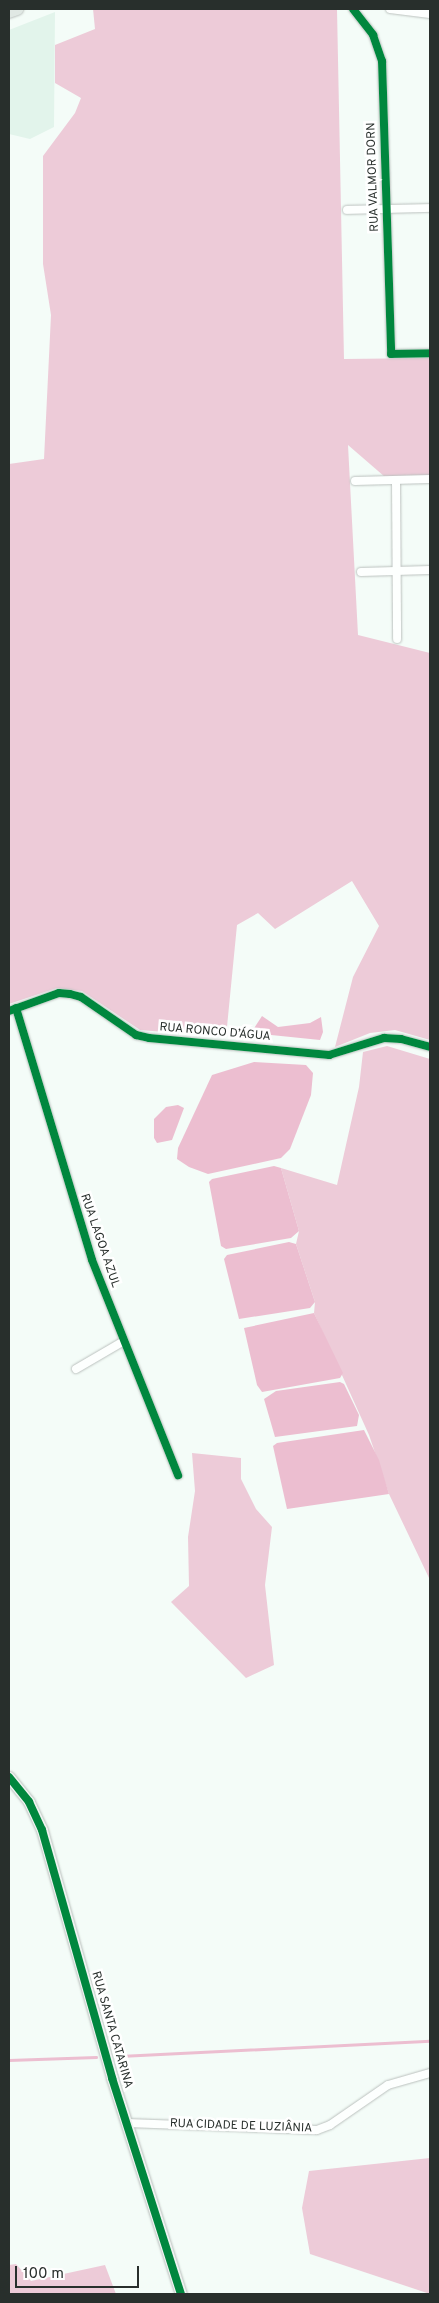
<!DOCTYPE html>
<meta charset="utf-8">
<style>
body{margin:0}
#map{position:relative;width:439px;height:2303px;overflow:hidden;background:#f4fcf8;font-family:Overpass,sans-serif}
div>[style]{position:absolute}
.built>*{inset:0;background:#e2f4eb}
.forest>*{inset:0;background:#edcbd8}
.water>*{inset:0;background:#ecbed0}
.stream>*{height:2.5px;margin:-1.25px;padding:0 1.25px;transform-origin:1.25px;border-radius:1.25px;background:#ecbed0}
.roads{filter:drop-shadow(0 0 1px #bbc1be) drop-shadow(0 0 1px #bbc1be)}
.street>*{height:8px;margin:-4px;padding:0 4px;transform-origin:4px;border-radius:4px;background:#fdfffe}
.secondary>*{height:11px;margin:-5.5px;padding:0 5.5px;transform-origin:5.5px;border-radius:5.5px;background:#eff3f1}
.primary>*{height:12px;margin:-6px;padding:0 6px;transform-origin:6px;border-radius:6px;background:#e0e8e4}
.cycleway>*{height:8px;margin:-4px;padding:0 4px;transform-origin:4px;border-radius:4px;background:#00873e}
span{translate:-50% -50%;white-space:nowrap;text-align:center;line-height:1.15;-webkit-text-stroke:5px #fff;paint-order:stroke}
.street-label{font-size:12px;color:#282f2c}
.frame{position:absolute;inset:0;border:10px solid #282f2c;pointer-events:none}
.scale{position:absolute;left:15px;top:2266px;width:124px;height:22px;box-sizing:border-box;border:2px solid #282f2c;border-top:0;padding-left:6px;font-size:15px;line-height:18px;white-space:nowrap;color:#282f2c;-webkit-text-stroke:4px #fff;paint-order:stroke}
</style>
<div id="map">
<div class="built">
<div style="clip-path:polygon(55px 12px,54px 127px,30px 139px,9px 134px,9px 30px)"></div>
</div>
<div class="forest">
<div style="clip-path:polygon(93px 9px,337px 9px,344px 359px,430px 358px,430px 476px,385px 477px,348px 445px,358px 635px,430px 653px,430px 1040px,395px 1030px,370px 1033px,335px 1047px,353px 977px,379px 926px,352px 881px,275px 929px,258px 913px,237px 925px,226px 1037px,140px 1030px,82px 991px,57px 988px,9px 1004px,9px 464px,44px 459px,51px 315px,43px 264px,43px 156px,75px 113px,81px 98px,55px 83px,55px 45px,95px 29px)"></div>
<div style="clip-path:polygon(387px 1046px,430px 1059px,430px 1580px,389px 1494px,369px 1435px,314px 1313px,315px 1302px,296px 1244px,299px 1231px,281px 1168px,337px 1185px,359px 1087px,363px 1052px)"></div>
<div style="clip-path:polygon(192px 1453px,241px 1458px,241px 1479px,256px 1509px,272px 1527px,265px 1585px,274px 1665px,246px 1678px,171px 1602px,189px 1586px,188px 1537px,195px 1491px)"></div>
<div style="clip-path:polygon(430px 2158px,430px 2294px,310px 2254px,302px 2208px,309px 2171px)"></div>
<div style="clip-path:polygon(16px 2264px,31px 2281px,105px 2265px,116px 2294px,9px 2294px,9px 2265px)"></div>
</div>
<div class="water">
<div style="clip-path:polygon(262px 1016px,278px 1027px,310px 1023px,321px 1017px,323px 1032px,320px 1040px,251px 1033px)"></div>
<div style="clip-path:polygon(254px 1062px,306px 1065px,313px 1073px,311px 1095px,290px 1149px,281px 1158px,208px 1174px,189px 1167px,177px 1159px,178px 1148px,212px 1075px)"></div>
<div style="clip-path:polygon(178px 1105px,184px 1108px,172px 1140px,157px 1143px,154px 1138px,154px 1119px,166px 1107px)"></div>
<div style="clip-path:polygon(274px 1166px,281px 1168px,299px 1231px,291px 1238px,226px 1249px,221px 1246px,209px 1182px,212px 1179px)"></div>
<div style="clip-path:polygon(289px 1242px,296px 1244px,315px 1302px,310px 1308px,239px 1319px,224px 1259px,227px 1255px)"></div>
<div style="clip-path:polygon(314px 1313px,343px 1373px,340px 1378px,262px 1392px,257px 1385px,244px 1328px)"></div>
<div style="clip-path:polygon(340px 1382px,344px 1384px,359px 1415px,357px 1426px,275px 1437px,264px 1399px,276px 1391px)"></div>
<div style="clip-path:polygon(364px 1430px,379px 1460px,389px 1494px,287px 1509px,273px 1446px,277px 1443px)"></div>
</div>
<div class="stream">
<div style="left:120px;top:2056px;width:310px;rotate:-2.8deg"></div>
<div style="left:9px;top:2060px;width:87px;rotate:-2deg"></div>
</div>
<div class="roads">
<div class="street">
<div style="left:353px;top:9px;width:33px;rotate:52deg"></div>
<div style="left:373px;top:35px;width:28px;rotate:71deg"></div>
<div style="left:382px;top:61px;width:293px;rotate:88.2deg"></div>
<div style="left:391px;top:354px;width:39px;rotate:-1deg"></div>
<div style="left:390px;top:9px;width:40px;rotate:7.1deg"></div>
<div style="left:347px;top:210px;width:83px;rotate:-1.4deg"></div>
<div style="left:396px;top:480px;width:159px;rotate:89.6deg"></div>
<div style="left:355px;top:481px;width:75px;rotate:-1.5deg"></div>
<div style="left:361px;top:572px;width:69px;rotate:-1.7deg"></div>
<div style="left:16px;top:1008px;width:263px;rotate:73.2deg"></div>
<div style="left:92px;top:1260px;width:232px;rotate:68.2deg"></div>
<div style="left:9px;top:1011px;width:53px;rotate:-19.8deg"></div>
<div style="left:59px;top:993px;width:11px;rotate:5deg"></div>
<div style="left:70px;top:994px;width:11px;rotate:15deg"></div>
<div style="left:81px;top:997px;width:67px;rotate:34.6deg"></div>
<div style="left:136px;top:1035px;width:13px;rotate:13deg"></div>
<div style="left:149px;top:1038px;width:181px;rotate:5.4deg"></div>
<div style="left:329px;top:1055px;width:58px;rotate:-17.2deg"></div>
<div style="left:384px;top:1038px;width:17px;rotate:3deg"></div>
<div style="left:401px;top:1039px;width:30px;rotate:15deg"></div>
<div style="left:76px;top:1369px;width:56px;rotate:-30.3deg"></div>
<div style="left:127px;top:2123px;width:190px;rotate:2.1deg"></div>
<div style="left:317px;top:2130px;width:14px;rotate:-21deg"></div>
<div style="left:330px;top:2125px;width:70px;rotate:-34.6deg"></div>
<div style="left:388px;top:2085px;width:44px;rotate:-15.9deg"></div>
</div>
<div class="secondary">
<div style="left:9px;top:1777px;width:32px;rotate:51deg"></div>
<div style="left:29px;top:1802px;width:31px;rotate:65deg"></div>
<div style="left:42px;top:1830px;width:258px;rotate:74.2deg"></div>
<div style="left:112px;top:2078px;width:227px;rotate:72.3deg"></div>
</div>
<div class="primary">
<div style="left:9px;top:12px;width:9px;rotate:-21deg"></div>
</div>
</div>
<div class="cycleway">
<div style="left:353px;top:9px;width:33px;rotate:52deg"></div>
<div style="left:373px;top:35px;width:28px;rotate:71deg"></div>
<div style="left:382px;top:61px;width:293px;rotate:88.2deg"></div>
<div style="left:391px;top:354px;width:39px;rotate:-1deg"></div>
<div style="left:16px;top:1008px;width:263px;rotate:73.2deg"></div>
<div style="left:92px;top:1260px;width:232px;rotate:68.2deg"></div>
<div style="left:9px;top:1011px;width:53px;rotate:-19.8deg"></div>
<div style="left:59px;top:993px;width:11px;rotate:5deg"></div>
<div style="left:70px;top:994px;width:11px;rotate:15deg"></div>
<div style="left:81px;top:997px;width:67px;rotate:34.6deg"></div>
<div style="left:136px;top:1035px;width:13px;rotate:13deg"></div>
<div style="left:149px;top:1038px;width:181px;rotate:5.4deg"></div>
<div style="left:329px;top:1055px;width:58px;rotate:-17.2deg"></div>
<div style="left:384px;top:1038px;width:17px;rotate:3deg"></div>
<div style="left:401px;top:1039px;width:30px;rotate:15deg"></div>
<div style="left:9px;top:1777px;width:32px;rotate:51deg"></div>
<div style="left:29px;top:1802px;width:31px;rotate:65deg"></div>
<div style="left:42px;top:1830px;width:258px;rotate:74.2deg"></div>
<div style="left:112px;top:2078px;width:227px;rotate:72.3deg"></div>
</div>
<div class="street-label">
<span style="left:374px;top:177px;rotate:-92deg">RUA VALMOR DORN</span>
<span style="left:215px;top:1033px;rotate:5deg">RUA RONCO D’ÁGUA</span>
<span style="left:99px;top:1241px;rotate:71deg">RUA LAGOA AZUL</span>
<span style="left:111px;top:2030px;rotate:74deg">RUA SANTA CATARINA</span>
<span style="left:241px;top:2127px;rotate:2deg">RUA CIDADE DE LUZIÂNIA</span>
</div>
<div class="frame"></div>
<div class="scale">100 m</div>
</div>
